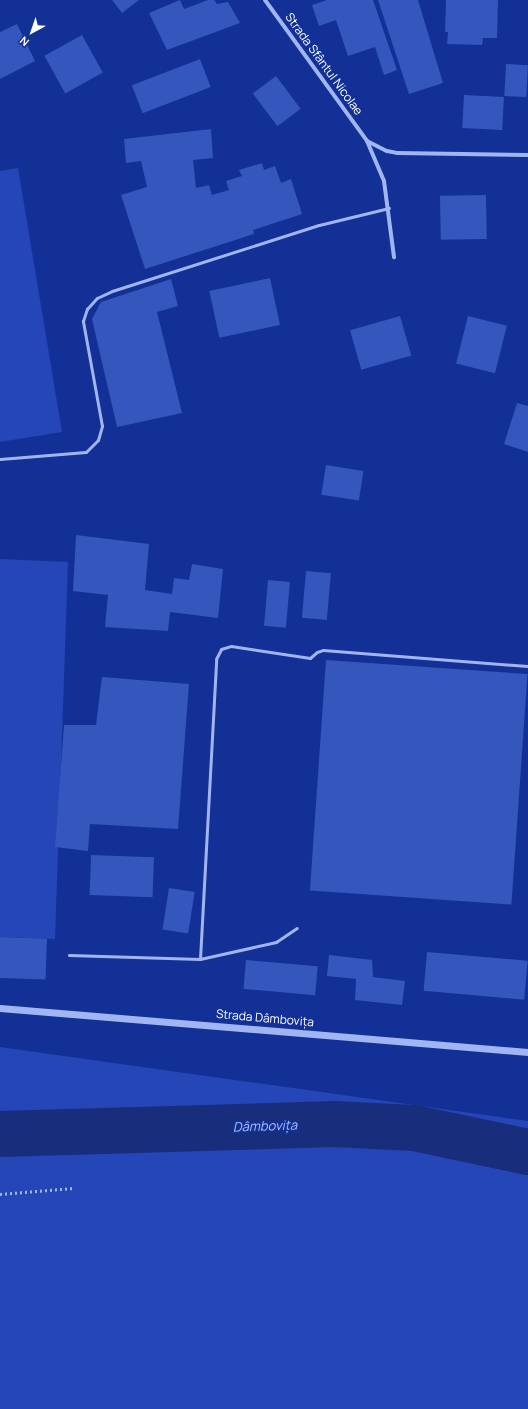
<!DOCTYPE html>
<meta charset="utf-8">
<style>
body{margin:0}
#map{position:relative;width:528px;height:1409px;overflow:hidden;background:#123096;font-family:Manrope,sans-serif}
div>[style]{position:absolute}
.green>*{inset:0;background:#2446b6}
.river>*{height:46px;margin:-23px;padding:0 23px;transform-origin:23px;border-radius:23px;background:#182e7d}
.building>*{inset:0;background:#3556bd;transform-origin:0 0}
.path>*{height:2.5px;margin-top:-1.25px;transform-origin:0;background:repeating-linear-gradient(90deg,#a2b5f3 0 2px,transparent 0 5px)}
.service>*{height:3px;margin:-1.5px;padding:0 1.5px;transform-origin:1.5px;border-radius:1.5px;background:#a2b5f3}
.minor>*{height:4px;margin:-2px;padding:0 2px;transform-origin:2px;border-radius:2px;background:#a2b5f3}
.tertiary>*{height:7px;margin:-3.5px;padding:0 3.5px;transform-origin:3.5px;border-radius:3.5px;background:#a2b5f3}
span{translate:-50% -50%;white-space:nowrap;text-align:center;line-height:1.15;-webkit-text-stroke:3px #123096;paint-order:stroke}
.street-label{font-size:12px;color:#fff}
.water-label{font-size:13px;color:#aec1fa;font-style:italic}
.north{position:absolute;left:12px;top:12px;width:40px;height:40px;-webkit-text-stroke:3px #123096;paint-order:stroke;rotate:220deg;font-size:11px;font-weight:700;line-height:16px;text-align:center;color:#fff}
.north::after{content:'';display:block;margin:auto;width:14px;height:18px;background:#fff;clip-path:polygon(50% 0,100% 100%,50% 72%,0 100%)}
</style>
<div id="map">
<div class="green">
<div style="clip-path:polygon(18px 168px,62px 432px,0 442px,0 171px)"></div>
<div style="clip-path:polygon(0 559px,68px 562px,55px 939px,0 937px)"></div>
<div style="clip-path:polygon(0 1047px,528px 1121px,528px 1409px,0 1409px)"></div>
</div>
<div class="river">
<div style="left:0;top:1134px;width:334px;rotate:-1.7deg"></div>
<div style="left:334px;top:1124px;width:80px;rotate:2.9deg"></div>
<div style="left:414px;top:1128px;width:116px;rotate:11.9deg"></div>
</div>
<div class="building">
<div style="clip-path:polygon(112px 0,139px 0,122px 13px)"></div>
<div style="clip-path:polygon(180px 0,184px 9px,208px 0,214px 0,217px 4px,228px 2px,240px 23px,167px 50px,149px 13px)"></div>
<div style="clip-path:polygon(327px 0,373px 0,397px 70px,384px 75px,375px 47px,348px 56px,336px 20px,319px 26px,312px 5px)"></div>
<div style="clip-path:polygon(378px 0,418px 0,443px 83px,409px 94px)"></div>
<div style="clip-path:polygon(446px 0,498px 0,497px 38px,483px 38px,482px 45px,447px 44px,448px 32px,445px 32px)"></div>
<div style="clip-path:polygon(17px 24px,35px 61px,0 79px,0 32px)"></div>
<div style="left:82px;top:35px;width:43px;height:43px;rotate:61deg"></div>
<div style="left:200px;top:59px;width:30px;height:73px;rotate:69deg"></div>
<div style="left:506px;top:64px;width:22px;height:32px;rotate:3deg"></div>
<div style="left:276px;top:76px;width:41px;height:29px;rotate:53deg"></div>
<div style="left:464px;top:95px;width:40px;height:33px;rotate:3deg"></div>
<div style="clip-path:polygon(211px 129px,213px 158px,193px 160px,196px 188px,209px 185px,212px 195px,229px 190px,226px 181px,242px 176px,239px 170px,262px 163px,264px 170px,275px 166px,281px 183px,291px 179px,302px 214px,253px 230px,254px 234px,145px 269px,121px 195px,147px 187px,141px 161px,126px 163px,124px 139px)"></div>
<div style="left:486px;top:195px;width:44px;height:46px;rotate:89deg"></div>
<div style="left:270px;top:278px;width:48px;height:62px;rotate:78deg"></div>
<div style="clip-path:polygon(171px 279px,178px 306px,157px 312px,182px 413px,117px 427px,92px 319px,101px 302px)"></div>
<div style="left:400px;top:316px;width:41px;height:52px;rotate:74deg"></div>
<div style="left:468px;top:316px;width:40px;height:49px;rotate:14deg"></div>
<div style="clip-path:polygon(517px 403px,528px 406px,528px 452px,504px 444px)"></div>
<div style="left:326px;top:465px;width:38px;height:30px;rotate:9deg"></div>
<div style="clip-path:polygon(76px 535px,149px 544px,145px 590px,172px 594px,174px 578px,189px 580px,192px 564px,223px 569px,218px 618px,170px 612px,168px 631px,105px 627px,108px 595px,73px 591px)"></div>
<div style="left:306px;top:571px;width:25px;height:47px;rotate:5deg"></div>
<div style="left:268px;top:580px;width:22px;height:46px;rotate:5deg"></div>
<div style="left:326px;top:660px;width:202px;height:231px;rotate:4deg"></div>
<div style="clip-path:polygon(102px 677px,189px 684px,178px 829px,90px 824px,88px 851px,55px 847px,64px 725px,96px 725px)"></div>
<div style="left:91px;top:855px;width:63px;height:40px;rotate:2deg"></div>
<div style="left:169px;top:888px;width:26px;height:42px;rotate:9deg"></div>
<div style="left:0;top:937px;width:47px;height:41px;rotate:2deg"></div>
<div style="left:427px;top:952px;width:101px;height:39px;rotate:5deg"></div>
<div style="clip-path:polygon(329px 955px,372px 960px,373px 977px,405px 981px,402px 1005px,355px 1000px,356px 979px,327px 976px)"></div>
<div style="left:246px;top:960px;width:72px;height:29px;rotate:5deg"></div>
</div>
<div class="path">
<div style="left:0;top:1194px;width:74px;rotate:-4.6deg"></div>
</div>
<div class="service">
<div style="left:0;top:459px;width:86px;rotate:-4.7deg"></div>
<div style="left:86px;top:452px;width:17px;rotate:-45deg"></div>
<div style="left:98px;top:440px;width:15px;rotate:-74deg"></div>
<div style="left:102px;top:426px;width:107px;rotate:-100.3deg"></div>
<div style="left:83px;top:321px;width:13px;rotate:-72deg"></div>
<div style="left:87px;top:309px;width:15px;rotate:-48deg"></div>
<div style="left:97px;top:298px;width:17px;rotate:-25deg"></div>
<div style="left:112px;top:291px;width:217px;rotate:-17.7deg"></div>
<div style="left:319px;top:225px;width:72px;rotate:-13.7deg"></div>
<div style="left:69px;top:955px;width:131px;rotate:1.7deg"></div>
<div style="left:200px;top:959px;width:78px;rotate:-12.6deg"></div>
<div style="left:276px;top:942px;width:25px;rotate:-34deg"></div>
<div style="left:200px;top:959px;width:300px;rotate:-86.9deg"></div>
<div style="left:216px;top:659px;width:11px;rotate:-63deg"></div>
<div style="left:221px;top:649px;width:10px;rotate:-17deg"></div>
<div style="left:231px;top:646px;width:80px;rotate:8.6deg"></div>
<div style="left:310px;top:658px;width:9px;rotate:-41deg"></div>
<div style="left:317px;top:652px;width:6px;rotate:-18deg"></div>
<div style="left:323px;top:650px;width:206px;rotate:4.5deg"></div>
</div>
<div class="minor">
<div style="left:265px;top:0;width:174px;rotate:54.1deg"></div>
<div style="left:367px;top:141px;width:43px;rotate:67deg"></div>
<div style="left:384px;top:181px;width:77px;rotate:82.5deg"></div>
<div style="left:367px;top:141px;width:22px;rotate:27deg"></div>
<div style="left:387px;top:151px;width:10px;rotate:11deg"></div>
<div style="left:397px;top:153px;width:131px;rotate:0.9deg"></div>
</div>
<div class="tertiary">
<div style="left:0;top:1008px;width:530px;rotate:4.76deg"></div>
</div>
<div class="street-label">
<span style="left:324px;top:64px;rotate:54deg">Strada Sfântul Nicolae</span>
<span style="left:265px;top:1018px;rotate:5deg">Strada Dâmbovița</span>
</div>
<div class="water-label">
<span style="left:265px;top:1126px;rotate:-2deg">Dâmbovița</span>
</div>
<div class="north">N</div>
</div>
